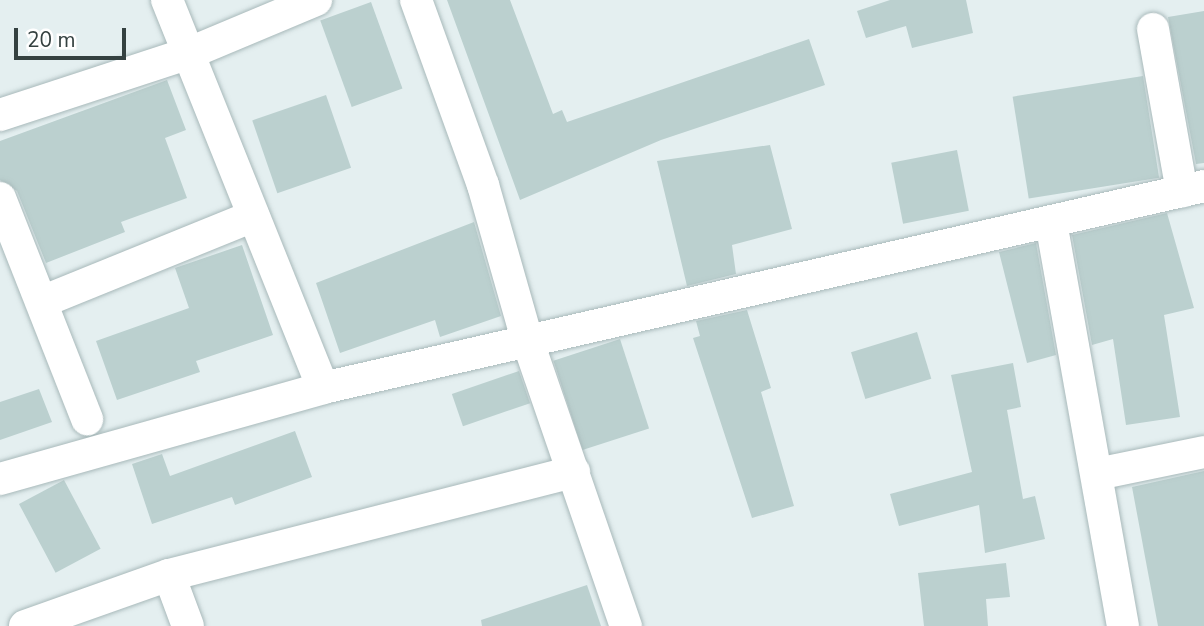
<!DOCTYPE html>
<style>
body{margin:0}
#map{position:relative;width:1204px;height:626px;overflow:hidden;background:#e4eff0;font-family:"Nunito Sans",sans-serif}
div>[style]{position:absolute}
.building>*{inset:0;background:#bbd0cf;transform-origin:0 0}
.roads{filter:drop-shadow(0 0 2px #a8b9ba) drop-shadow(0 0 2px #a8b9ba)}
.minor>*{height:32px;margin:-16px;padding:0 16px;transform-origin:16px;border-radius:16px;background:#fff}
span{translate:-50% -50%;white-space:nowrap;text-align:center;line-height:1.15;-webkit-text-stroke:5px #fff;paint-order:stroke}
.scale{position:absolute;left:14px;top:28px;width:112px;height:32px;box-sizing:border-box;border:4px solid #344140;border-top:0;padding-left:9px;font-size:21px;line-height:24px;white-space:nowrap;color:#344140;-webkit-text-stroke:5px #fff;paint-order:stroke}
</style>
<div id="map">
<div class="building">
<div style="clip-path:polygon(447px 0,510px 0,553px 114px,562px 110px,567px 122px,809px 39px,825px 85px,661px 140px,520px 200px)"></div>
<div style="clip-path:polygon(890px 0,966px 0,973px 33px,912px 48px,906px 26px,866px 38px,857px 11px)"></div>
<div style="left:371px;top:2px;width:92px;height:54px;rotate:70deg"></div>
<div style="clip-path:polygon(1204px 11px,1204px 163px,1196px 164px,1168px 17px)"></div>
<div style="left:1143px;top:76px;width:103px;height:132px;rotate:81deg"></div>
<div style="clip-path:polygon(167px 80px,186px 130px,165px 138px,187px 198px,121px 222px,125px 232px,46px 263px,17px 191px,0 180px,0 141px)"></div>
<div style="left:326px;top:95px;width:77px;height:78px;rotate:71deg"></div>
<div style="clip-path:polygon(770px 145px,792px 229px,732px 245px,736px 274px,687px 286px,657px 161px)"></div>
<div style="left:957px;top:150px;width:62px;height:67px;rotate:79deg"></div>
<div style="clip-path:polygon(1167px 213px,1194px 308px,1164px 315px,1180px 417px,1126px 425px,1113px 339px,1092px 345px,1072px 235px)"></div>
<div style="clip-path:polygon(474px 222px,501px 316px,440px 337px,435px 320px,340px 353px,316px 283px)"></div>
<div style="clip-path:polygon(1036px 243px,1056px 355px,1027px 363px,999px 252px)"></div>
<div style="clip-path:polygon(242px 245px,273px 335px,196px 361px,200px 372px,117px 400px,96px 341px,189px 308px,175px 268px)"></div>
<div style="clip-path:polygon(747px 310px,771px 388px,761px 392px,794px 506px,752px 518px,693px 338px,700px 336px,696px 321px)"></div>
<div style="left:917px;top:332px;width:49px;height:69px;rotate:73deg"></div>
<div style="left:620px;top:339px;width:94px;height:70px;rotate:72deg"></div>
<div style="clip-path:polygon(1013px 363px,1021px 407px,1007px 410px,1023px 499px,1035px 496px,1045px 539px,985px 553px,979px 505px,899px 526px,890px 494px,972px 472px,951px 375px)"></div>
<div style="left:519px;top:371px;width:34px;height:71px;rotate:71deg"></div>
<div style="clip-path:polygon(39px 389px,52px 422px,0 440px,0 402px)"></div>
<div style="clip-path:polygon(295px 431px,312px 477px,235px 505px,232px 497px,152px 524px,132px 464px,162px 454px,170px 476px)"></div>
<div style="clip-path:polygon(1204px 471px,1204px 626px,1158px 626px,1132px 487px)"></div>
<div style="left:64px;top:480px;width:78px;height:51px;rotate:62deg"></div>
<div style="clip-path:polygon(1006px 563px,1010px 597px,986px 599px,988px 626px,924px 626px,918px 573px)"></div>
<div style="clip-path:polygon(587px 585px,601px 626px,482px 626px,481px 620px)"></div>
</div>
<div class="roads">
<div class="minor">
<div style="left:167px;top:0;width:418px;rotate:68.1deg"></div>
<div style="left:416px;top:0;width:197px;rotate:70.1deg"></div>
<div style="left:483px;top:185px;width:160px;rotate:74.1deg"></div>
<div style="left:527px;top:339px;width:304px;rotate:71deg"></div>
<div style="left:1153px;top:29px;width:165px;rotate:79.9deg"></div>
<div style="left:0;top:115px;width:197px;rotate:-18.1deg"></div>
<div style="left:187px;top:54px;width:140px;rotate:-22.7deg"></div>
<div style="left:0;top:198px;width:238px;rotate:68.5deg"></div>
<div style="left:1051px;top:222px;width:410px;rotate:79.9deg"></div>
<div style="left:44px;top:301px;width:226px;rotate:-22.1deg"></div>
<div style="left:1097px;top:474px;width:109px;rotate:-11.6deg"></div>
<div style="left:0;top:479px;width:336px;rotate:-15.7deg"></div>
<div style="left:323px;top:388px;width:904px;rotate:-12.91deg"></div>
<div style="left:169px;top:575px;width:54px;rotate:69.6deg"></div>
<div style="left:25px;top:626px;width:153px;rotate:-19.5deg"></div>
<div style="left:169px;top:575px;width:418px;rotate:-14.3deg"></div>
</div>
</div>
<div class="scale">20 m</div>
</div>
